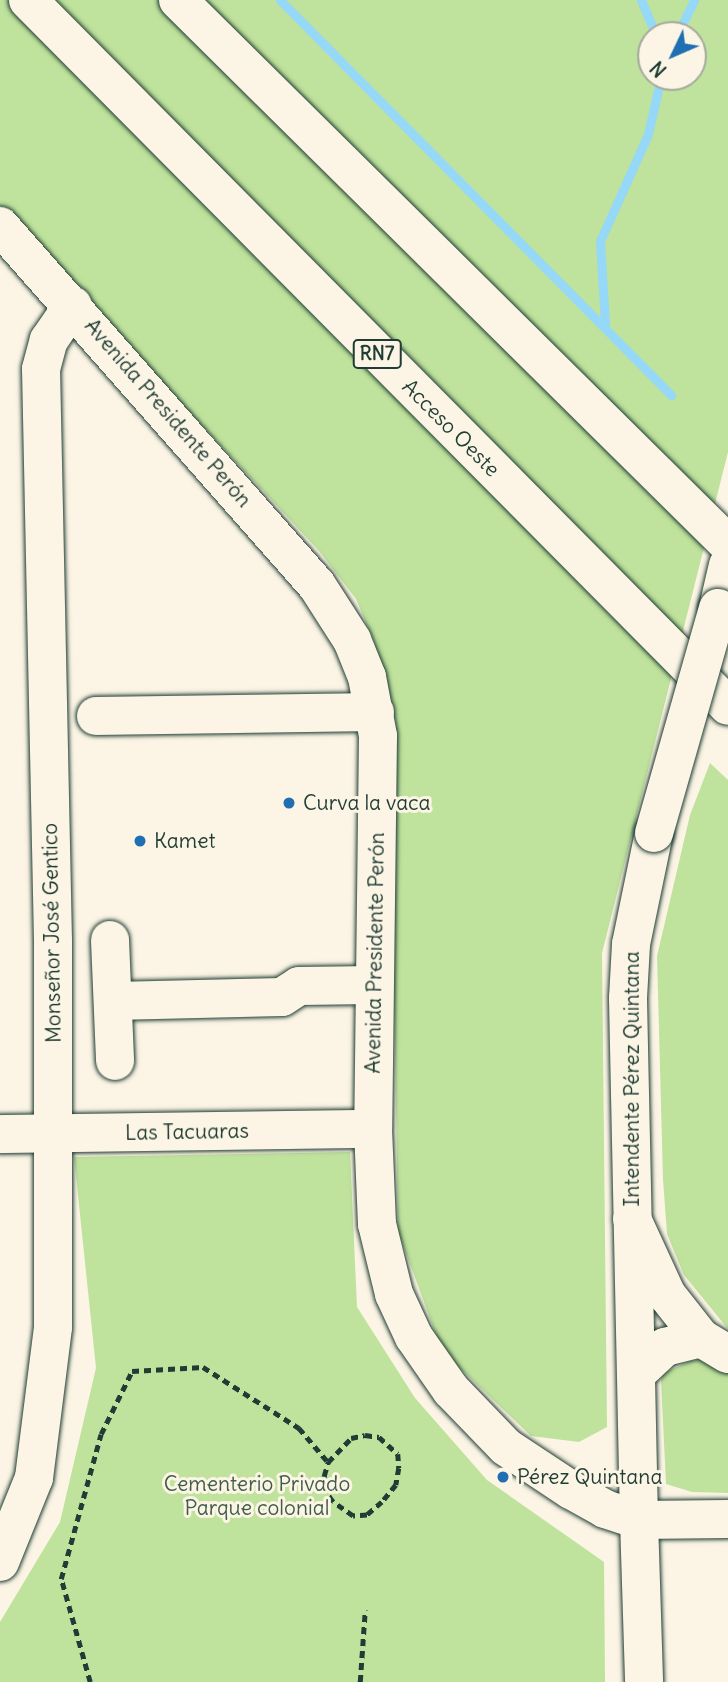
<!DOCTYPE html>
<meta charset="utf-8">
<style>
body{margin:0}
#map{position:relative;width:728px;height:1682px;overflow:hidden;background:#fcf5e5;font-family:Delius,sans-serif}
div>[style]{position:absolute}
.green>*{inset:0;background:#bfe29c}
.stream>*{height:9px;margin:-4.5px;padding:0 4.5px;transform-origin:4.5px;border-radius:4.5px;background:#95d8f7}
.path>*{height:4.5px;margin-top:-2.25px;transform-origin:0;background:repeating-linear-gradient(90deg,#1f3d34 0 7px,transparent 0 12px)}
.roads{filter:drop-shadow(0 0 2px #1f3d34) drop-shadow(0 0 2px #1f3d34)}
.minor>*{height:38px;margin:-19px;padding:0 19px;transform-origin:19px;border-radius:19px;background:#fcf5e5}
.major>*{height:38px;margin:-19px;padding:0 19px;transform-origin:19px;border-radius:19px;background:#fcf5e5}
.highway>*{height:38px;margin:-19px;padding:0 19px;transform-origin:19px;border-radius:19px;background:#fcf5e5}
.bridges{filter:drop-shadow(0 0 2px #1f3d34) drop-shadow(0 0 2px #1f3d34)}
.major-bridge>*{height:38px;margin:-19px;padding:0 19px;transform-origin:19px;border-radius:19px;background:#fcf5e5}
.dots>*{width:19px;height:19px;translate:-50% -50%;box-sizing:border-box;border:4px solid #fcf5e5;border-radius:50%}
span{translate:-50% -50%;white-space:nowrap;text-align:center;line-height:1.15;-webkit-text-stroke:6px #fcf5e5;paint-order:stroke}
.shield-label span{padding:2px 5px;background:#fcf5e5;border:2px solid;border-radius:5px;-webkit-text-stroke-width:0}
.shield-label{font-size:19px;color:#1f3d34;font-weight:700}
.street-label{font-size:21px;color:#1f3d34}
.poi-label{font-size:21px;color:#1f3d34}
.left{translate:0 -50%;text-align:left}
.park-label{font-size:21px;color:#3f5e49}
.north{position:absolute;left:637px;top:21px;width:70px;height:70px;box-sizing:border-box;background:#fcf5e5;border:2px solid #a4ab9e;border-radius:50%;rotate:226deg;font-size:19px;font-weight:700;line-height:28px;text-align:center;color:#1f3d34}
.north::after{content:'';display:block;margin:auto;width:24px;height:32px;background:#1f6fb2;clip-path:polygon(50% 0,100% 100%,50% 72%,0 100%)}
</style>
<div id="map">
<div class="green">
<div style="clip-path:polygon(evenodd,0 0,728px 0,728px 452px,602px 953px,607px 1427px,579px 1442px,531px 1436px,442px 1351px,398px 1231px,390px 728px,375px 644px,356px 599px,319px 551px,0 208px,0 0,651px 35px,693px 35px,693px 77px,651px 77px,651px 35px)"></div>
<div style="clip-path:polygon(710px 763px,728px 780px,728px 1329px,684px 1275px,667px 1234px,663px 1179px,657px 956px,690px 815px)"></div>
<div style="clip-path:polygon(350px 1152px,357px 1307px,415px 1398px,487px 1480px,604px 1562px,605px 1682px,0 1682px,0 1622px,60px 1522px,96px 1368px,74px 1157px)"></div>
<div style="clip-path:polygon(716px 1358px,728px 1364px,728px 1493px,692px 1492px,666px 1484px,661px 1380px,664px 1373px,690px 1361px)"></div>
</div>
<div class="stream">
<div style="left:280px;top:0;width:556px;rotate:45.29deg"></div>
<div style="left:641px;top:0;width:38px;rotate:67deg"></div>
<div style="left:677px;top:35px;width:39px;rotate:-64deg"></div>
<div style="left:605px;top:323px;width:82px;rotate:-93.5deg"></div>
<div style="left:600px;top:241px;width:117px;rotate:-65.8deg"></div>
<div style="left:648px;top:134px;width:58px;rotate:-77.2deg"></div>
</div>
<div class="path">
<div style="left:365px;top:1435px;width:14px;rotate:8deg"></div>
<div style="left:379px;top:1437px;width:25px;rotate:42deg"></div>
<div style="left:398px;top:1454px;width:14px;rotate:86deg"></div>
<div style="left:399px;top:1468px;width:17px;rotate:100deg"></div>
<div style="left:396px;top:1485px;width:22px;rotate:129deg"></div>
<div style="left:382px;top:1502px;width:20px;rotate:139deg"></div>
<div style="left:367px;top:1515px;width:14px;rotate:176deg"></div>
<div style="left:353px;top:1516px;width:24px;rotate:-145deg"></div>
<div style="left:333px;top:1502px;width:14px;rotate:-126deg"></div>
<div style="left:325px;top:1491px;width:15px;rotate:-94deg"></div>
<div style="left:324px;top:1476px;width:15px;rotate:-74deg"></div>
<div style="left:328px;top:1462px;width:33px;rotate:-46deg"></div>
<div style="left:351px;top:1438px;width:14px;rotate:-12deg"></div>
<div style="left:90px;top:1682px;width:107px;rotate:-105.7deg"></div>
<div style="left:61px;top:1579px;width:150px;rotate:-74.6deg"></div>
<div style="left:101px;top:1434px;width:70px;rotate:-63.8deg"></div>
<div style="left:132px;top:1371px;width:71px;rotate:-3.2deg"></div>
<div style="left:203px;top:1367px;width:114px;rotate:32.4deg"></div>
<div style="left:299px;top:1428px;width:45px;rotate:49.5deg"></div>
<div style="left:360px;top:1682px;width:72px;rotate:-86deg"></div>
</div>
<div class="roads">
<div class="minor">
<div style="left:0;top:226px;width:478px;rotate:48.6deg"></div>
<div style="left:316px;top:584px;width:67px;rotate:57.3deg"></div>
<div style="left:352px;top:640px;width:40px;rotate:68deg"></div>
<div style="left:367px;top:677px;width:60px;rotate:79.4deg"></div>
<div style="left:378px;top:736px;width:393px;rotate:90.7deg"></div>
<div style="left:373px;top:1129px;width:95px;rotate:87.6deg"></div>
<div style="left:377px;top:1224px;width:72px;rotate:76.3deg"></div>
<div style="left:394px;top:1294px;width:47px;rotate:65.1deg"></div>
<div style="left:414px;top:1337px;width:65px;rotate:55.1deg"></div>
<div style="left:451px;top:1390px;width:79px;rotate:46deg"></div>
<div style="left:506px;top:1447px;width:78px;rotate:33.5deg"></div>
<div style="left:571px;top:1490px;width:39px;rotate:29deg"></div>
<div style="left:605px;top:1509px;width:36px;rotate:18deg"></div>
<div style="left:639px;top:1520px;width:89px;rotate:-0.6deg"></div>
<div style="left:96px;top:716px;width:279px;rotate:-0.8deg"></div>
<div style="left:110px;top:940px;width:121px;rotate:87.6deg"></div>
<div style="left:114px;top:1001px;width:168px;rotate:-1.4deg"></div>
<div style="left:282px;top:997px;width:20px;rotate:-33deg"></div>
<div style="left:299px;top:986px;width:75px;rotate:-0.8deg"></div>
<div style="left:0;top:1134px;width:373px;rotate:-0.8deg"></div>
<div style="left:639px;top:1520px;width:162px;rotate:88.2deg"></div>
<div style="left:0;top:1562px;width:91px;rotate:-68deg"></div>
<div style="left:34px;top:1478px;width:152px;rotate:-82.8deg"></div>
<div style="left:53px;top:1327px;width:386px;rotate:-90deg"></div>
<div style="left:53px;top:941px;width:572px;rotate:-91.2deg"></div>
<div style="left:41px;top:369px;width:30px;rotate:-75deg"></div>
<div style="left:49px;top:340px;width:42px;rotate:-55.6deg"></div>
</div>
<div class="major">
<div style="left:718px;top:608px;width:44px;rotate:-76.9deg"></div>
<div style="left:639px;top:1520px;width:522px;rotate:-91.21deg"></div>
<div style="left:628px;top:998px;width:54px;rotate:-86.8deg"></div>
<div style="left:631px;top:944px;width:113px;rotate:-78.3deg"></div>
</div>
<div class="highway">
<div style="left:28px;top:0;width:994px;rotate:45.24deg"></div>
<div style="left:178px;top:0;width:774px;rotate:44.69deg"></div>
<div style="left:632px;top:1219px;width:84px;rotate:65.3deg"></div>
<div style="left:667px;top:1295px;width:55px;rotate:51.7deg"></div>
<div style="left:701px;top:1338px;width:31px;rotate:31deg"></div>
<div style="left:637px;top:1373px;width:38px;rotate:-43deg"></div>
<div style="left:665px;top:1347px;width:37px;rotate:-14deg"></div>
</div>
</div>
<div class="bridges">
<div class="major-bridge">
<div style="left:654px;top:833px;width:234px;rotate:-74.1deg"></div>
</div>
</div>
<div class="dots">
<div style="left:289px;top:803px;background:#1f6fb2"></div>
<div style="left:140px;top:841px;background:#1f6fb2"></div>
<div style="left:503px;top:1477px;background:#1f6fb2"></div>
</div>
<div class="shield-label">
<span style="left:377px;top:354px">RN7</span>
</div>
<div class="street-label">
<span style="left:168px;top:413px;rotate:49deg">Avenida Presidente Perón</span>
<span style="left:451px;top:428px;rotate:45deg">Acceso Oeste</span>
<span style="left:52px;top:933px;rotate:-91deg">Monseñor José Gentico</span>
<span style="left:375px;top:953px;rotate:-89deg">Avenida Presidente Perón</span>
<span style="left:632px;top:1079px;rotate:-90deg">Intendente Pérez Quintana</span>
<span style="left:187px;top:1132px;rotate:-1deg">Las Tacuaras</span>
</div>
<div class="poi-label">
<span class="left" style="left:303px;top:803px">Curva la vaca</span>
<span class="left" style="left:154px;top:841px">Kamet</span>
<span class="left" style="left:517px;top:1477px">Pérez Quintana</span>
</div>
<div class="park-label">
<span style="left:257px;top:1496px">Cementerio Privado<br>Parque colonial</span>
</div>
<div class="north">N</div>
</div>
